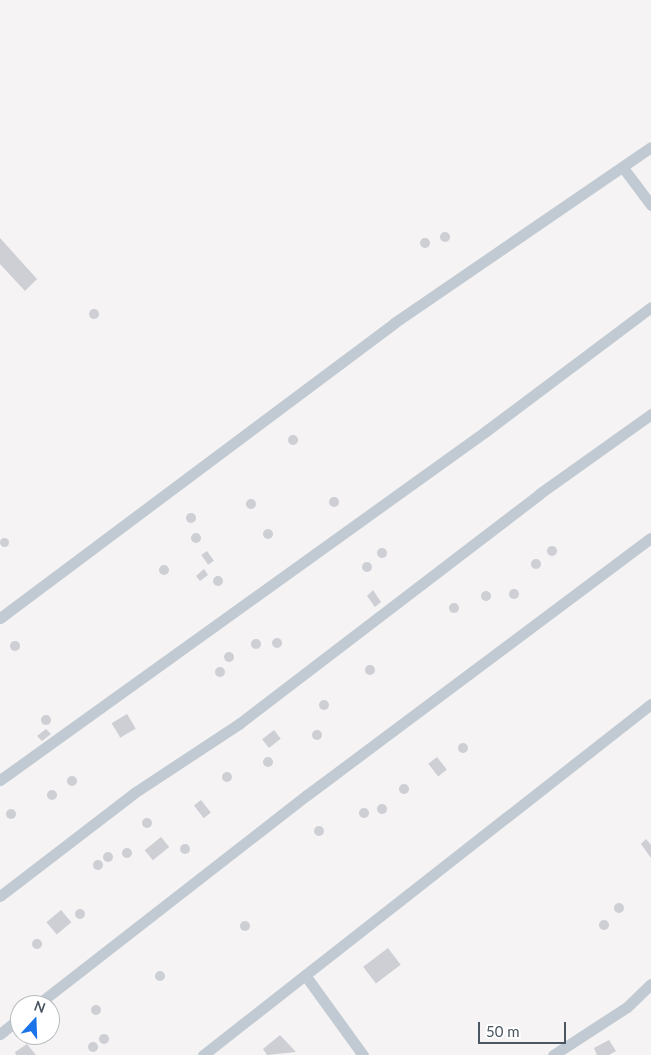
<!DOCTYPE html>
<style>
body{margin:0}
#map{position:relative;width:651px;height:1055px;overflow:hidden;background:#f5f3f3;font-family:Lato,sans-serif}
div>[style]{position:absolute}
.building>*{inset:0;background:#cdcfd5;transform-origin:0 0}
.round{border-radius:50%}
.minor>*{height:11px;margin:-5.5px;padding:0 5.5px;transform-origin:5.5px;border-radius:5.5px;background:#c1cad2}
span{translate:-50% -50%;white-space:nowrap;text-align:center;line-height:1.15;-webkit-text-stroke:5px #fff;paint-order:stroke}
.north{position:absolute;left:10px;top:995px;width:50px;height:50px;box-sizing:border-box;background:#fff;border:1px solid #b7bbc0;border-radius:50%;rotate:20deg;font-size:14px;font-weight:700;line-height:20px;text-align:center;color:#4a5661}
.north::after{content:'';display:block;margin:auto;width:18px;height:22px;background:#1a73e8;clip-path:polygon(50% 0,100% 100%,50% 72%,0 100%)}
.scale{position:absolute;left:478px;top:1022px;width:88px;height:22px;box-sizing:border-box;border:2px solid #4a5661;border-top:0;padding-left:6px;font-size:15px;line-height:18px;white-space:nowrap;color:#4a5661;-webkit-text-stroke:4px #fff;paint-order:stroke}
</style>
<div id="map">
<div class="building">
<div class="round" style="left:440px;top:232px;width:10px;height:10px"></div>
<div class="round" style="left:420px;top:238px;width:10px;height:10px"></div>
<div style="clip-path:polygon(0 238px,37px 279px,25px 291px,0 264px)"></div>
<div class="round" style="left:89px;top:309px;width:10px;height:10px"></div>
<div class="round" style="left:288px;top:435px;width:10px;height:10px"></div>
<div class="round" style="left:329px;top:497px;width:10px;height:10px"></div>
<div class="round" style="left:246px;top:499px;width:10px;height:10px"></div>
<div class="round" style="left:186px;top:513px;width:10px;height:10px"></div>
<div class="round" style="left:263px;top:529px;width:10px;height:10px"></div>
<div class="round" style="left:191px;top:533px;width:10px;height:10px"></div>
<div class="round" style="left:-0.5px;top:537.5px;width:9px;height:9px"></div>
<div class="round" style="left:547px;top:546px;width:10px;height:10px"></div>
<div class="round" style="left:377px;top:548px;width:10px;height:10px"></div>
<div style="left:207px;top:551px;width:12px;height:7px;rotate:55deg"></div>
<div class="round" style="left:531px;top:559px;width:10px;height:10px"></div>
<div class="round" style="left:362px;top:562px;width:10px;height:10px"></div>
<div class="round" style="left:159px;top:565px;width:10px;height:10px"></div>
<div style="clip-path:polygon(204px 569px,208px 575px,200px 581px,196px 576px)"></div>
<div class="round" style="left:213px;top:576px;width:10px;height:10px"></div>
<div class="round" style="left:509px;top:589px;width:10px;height:10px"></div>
<div style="clip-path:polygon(373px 590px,381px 602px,375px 607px,367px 596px)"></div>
<div class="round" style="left:481px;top:591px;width:10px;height:10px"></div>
<div class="round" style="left:449px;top:603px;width:10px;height:10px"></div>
<div class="round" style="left:272px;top:638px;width:10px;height:10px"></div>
<div class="round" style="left:251px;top:639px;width:10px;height:10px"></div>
<div class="round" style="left:10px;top:641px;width:10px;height:10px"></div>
<div class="round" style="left:224px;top:652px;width:10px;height:10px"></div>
<div class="round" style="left:365px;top:665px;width:10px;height:10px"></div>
<div class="round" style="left:215px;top:667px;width:10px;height:10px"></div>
<div class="round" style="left:319px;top:700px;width:10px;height:10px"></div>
<div style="left:127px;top:714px;width:17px;height:18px;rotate:59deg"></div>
<div class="round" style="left:41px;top:715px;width:10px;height:10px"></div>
<div style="clip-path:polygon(46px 729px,51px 734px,42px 741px,37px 736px)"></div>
<div class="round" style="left:312px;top:730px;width:10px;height:10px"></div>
<div style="left:274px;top:730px;width:11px;height:15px;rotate:52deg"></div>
<div class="round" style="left:458px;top:743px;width:10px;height:10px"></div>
<div class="round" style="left:263px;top:757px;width:10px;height:10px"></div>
<div style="left:437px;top:757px;width:16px;height:11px;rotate:52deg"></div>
<div class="round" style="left:222px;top:772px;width:10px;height:10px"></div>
<div class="round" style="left:67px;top:776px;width:10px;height:10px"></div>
<div class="round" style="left:399px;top:784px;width:10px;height:10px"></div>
<div class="round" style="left:47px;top:790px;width:10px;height:10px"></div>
<div style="left:201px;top:800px;width:16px;height:9px;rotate:52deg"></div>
<div class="round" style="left:377px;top:804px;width:10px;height:10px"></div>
<div class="round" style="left:359px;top:808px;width:10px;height:10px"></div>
<div class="round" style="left:6px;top:809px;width:10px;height:10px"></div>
<div class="round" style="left:142px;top:818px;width:10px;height:10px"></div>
<div class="round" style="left:314px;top:826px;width:10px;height:10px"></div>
<div style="left:161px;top:837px;width:13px;height:21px;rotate:51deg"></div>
<div style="clip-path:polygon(646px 839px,651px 845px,651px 858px,641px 844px)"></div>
<div class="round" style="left:180px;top:844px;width:10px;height:10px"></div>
<div class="round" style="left:122px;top:848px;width:10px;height:10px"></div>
<div class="round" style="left:103px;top:852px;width:10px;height:10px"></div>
<div class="round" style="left:93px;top:860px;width:10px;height:10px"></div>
<div class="round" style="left:614px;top:903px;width:10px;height:10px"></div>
<div class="round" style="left:75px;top:909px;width:10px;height:10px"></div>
<div style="left:61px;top:910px;width:16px;height:19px;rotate:50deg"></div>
<div class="round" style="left:599px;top:920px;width:10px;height:10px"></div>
<div class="round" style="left:240px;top:921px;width:10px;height:10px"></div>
<div class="round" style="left:32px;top:939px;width:10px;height:10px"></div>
<div style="left:388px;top:948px;width:21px;height:31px;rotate:53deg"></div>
<div class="round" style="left:155px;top:971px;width:10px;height:10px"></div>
<div class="round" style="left:91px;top:1005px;width:10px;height:10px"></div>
<div class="round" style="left:99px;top:1034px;width:10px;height:10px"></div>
<div style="clip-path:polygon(280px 1035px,296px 1052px,267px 1055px,263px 1049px)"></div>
<div style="clip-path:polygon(609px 1040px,616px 1051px,609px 1055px,597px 1055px,594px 1048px)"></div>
<div class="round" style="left:88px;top:1042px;width:10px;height:10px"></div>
<div style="clip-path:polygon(27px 1044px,36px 1055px,16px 1055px,15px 1052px)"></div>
</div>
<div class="minor">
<div style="left:624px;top:169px;width:45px;rotate:53.1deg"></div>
<div style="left:0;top:618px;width:492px;rotate:-36.8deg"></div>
<div style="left:394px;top:323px;width:311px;rotate:-34.4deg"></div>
<div style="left:0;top:780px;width:598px;rotate:-35.68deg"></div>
<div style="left:486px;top:431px;width:206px;rotate:-36.9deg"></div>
<div style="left:0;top:896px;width:169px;rotate:-37.5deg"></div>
<div style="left:134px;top:793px;width:127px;rotate:-33.4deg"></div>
<div style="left:240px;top:723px;width:377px;rotate:-37.4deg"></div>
<div style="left:539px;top:494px;width:138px;rotate:-35.5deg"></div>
<div style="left:305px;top:975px;width:99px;rotate:54.1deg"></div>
<div style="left:37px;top:1005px;width:342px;rotate:-37.9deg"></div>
<div style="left:307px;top:795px;width:429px;rotate:-36.8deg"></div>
<div style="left:0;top:1034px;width:26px;rotate:-39deg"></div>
<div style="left:203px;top:1055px;width:569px;rotate:-38.08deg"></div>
<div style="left:553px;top:1055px;width:88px;rotate:-33deg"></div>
<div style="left:627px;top:1007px;width:33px;rotate:-44deg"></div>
</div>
<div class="north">N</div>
<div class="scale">50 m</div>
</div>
